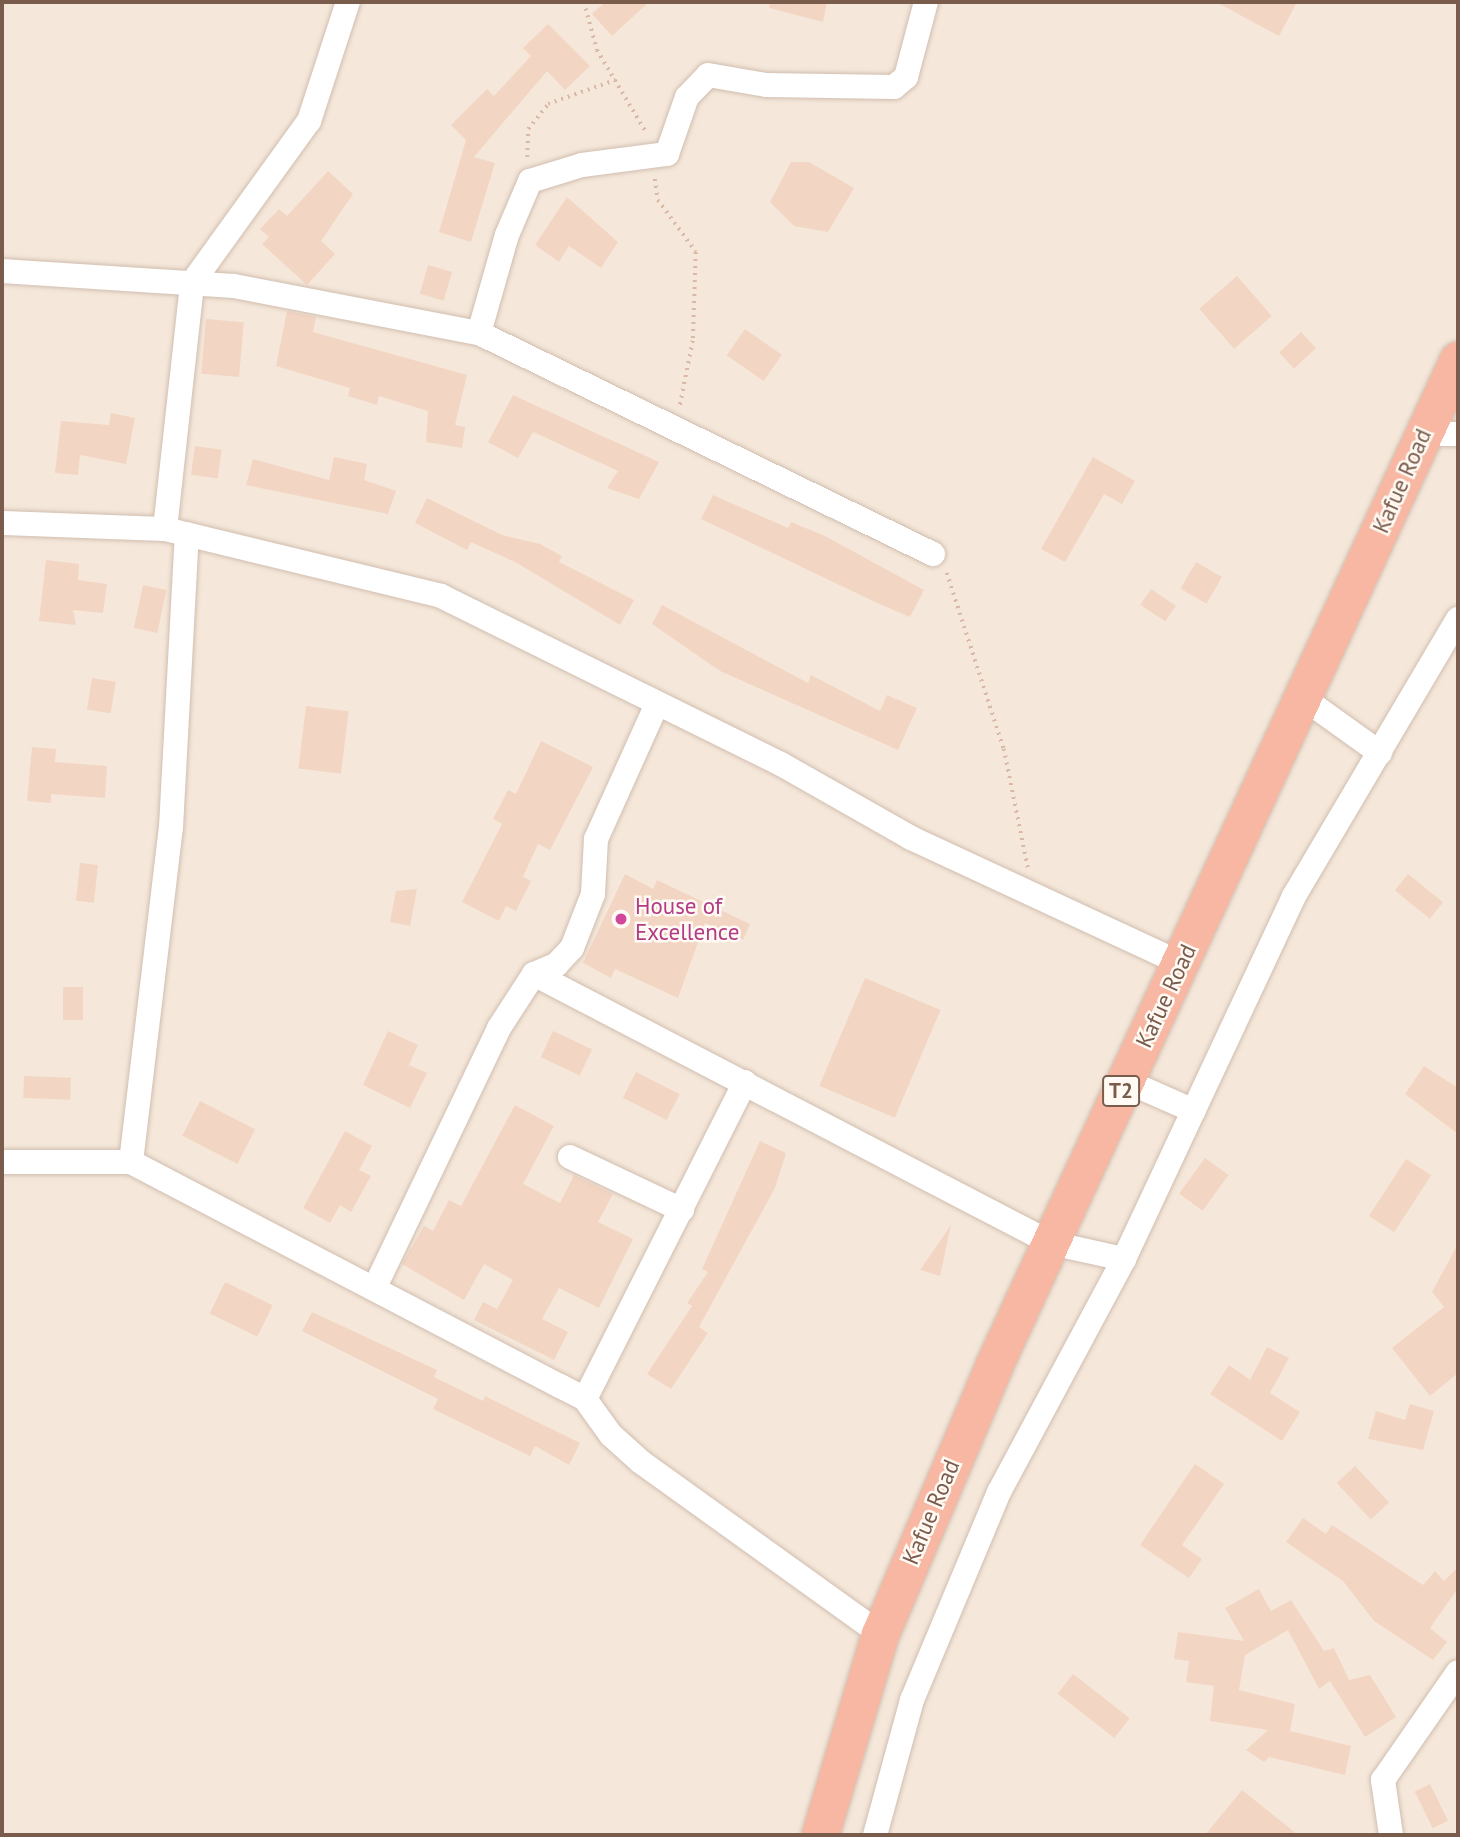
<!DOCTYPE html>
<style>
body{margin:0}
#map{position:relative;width:1460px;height:1837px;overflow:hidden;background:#fdf6ec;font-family:"PT Sans",sans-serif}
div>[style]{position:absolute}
.residential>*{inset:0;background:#f5e8da;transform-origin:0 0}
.building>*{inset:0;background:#f3d5c3;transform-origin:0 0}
.path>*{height:3.5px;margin-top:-1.75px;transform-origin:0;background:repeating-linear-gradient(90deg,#d9b8a5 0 2px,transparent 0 7px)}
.roads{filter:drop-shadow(0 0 2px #d1beb0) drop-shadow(0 0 2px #d1beb0)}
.minor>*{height:24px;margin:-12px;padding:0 12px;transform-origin:12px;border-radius:12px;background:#fff}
.highway>*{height:37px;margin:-18.5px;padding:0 18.5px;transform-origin:18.5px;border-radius:18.5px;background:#f7b7a3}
.dots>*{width:19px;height:19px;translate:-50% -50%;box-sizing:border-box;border:4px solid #fffaf3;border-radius:50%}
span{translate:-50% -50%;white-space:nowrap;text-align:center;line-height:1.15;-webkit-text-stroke:5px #fffaf3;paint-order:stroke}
.shield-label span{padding:2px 5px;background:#fffaf3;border:2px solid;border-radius:5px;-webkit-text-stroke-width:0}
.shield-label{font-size:21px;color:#7a5c4d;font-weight:700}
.street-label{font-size:23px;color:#7a5c4d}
.hotel-label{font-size:23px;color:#b23c85}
.left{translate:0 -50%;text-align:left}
.frame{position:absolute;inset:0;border:4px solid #7a5c4d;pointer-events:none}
</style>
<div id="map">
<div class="residential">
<div style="left:2px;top:2px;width:1456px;height:1833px"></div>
</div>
<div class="building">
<div style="clip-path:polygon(605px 2px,649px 2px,612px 36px,592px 14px)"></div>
<div style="clip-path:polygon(770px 2px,827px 2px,823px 22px,769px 8px)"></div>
<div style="clip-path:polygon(1216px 2px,1297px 2px,1279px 36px)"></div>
<div style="clip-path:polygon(548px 24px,590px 66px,565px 90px,547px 71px,474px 157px,495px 163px,471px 242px,439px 232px,466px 140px,451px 125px,487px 89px,494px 96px,531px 56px,523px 48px)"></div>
<div style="clip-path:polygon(791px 162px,809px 162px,854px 188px,828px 232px,794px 226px,770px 202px)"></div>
<div style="clip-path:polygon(328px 171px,353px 194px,321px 241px,335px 254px,307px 285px,262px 244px,269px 237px,260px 229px,279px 209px,287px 216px)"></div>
<div style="clip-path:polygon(567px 197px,618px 242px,601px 268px,569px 246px,559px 262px,535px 245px)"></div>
<div style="left:428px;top:265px;width:25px;height:30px;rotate:16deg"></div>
<div style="left:1237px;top:276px;width:53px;height:50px;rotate:49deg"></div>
<div style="clip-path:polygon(287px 311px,316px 317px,313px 332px,467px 375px,455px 425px,465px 427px,462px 448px,426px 442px,428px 411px,379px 396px,377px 405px,348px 396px,350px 388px,276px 366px)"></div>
<div style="left:206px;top:319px;width:38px;height:55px;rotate:5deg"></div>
<div style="left:745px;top:329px;width:45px;height:32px;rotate:35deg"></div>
<div style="left:1301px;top:332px;width:22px;height:30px;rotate:47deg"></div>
<div style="clip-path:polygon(513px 395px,659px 462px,639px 499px,607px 488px,618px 471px,533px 432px,518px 458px,488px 442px)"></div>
<div style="clip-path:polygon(111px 413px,135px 418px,126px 464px,80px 455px,78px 475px,55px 473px,61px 421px,109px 425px)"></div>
<div style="left:195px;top:446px;width:27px;height:29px;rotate:8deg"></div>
<div style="clip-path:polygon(334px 457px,367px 464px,364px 480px,396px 491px,388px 514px,246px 485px,253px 459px,329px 480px)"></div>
<div style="clip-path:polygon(1093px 457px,1135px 481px,1122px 504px,1104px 494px,1065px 562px,1041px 549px)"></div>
<div style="clip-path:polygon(713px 495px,788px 528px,791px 522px,825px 536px,924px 590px,910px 617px,875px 602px,701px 519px)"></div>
<div style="clip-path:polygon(427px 498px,502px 535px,540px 544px,562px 556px,559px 562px,634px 600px,620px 625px,517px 563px,471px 542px,467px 550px,415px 523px)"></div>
<div style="clip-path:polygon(46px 560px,79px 564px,78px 580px,107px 584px,103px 613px,73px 610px,76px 625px,39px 621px)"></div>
<div style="left:1196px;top:562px;width:30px;height:31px;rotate:30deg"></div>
<div style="left:143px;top:585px;width:24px;height:44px;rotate:12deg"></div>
<div style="left:1151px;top:589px;width:30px;height:19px;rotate:34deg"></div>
<div style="clip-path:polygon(662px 605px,808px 683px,811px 675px,880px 711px,887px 695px,917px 708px,898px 750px,720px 671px,652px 624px)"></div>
<div style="left:92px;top:678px;width:24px;height:32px;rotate:9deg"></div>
<div style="left:306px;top:706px;width:43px;height:63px;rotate:7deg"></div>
<div style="clip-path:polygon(541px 741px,593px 767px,550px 850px,538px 844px,523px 877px,531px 881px,516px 911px,506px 906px,499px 921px,462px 902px,502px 824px,493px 819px,508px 790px,516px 794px)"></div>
<div style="clip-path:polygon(32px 747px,56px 749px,55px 762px,107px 766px,105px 798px,51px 794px,51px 803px,27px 801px)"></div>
<div style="left:80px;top:863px;width:18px;height:38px;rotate:6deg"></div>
<div style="clip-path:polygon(625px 874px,653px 889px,657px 880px,750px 924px,743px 940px,705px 923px,678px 998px,615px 969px,611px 978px,583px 963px)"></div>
<div style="left:1408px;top:874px;width:45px;height:21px;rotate:39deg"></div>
<div style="clip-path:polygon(417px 889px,410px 926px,390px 922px,396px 891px)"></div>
<div style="left:865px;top:978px;width:82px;height:117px;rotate:23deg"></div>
<div style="left:63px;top:987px;width:20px;height:33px"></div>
<div style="clip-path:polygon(388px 1031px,418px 1045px,409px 1065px,427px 1073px,410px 1108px,363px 1085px)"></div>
<div style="left:553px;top:1031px;width:43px;height:29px;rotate:25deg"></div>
<div style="clip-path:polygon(1424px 1066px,1458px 1088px,1458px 1134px,1405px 1094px)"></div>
<div style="left:636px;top:1072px;width:49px;height:29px;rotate:27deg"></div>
<div style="left:24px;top:1076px;width:47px;height:22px;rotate:2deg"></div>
<div style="left:200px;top:1101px;width:62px;height:39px;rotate:27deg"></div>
<div style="clip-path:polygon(515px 1105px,554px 1126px,523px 1184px,560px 1203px,574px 1175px,613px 1194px,598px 1222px,633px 1239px,599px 1308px,559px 1288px,542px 1319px,568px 1332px,554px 1360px,474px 1320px,483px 1302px,497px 1309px,513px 1280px,484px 1264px,464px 1300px,402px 1264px,424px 1226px,433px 1231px,449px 1200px,461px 1206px)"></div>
<div style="clip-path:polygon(345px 1131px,372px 1146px,359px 1170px,371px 1176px,351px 1212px,340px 1205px,330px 1223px,303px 1208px)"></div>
<div style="clip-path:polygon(760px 1141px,786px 1153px,775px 1188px,699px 1327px,708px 1333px,671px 1389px,647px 1374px,692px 1306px,687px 1303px,708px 1272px,702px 1269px)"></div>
<div style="left:1205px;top:1158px;width:29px;height:44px;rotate:36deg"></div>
<div style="left:1406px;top:1159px;width:30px;height:68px;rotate:33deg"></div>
<div style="clip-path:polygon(951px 1225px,940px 1276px,920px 1270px)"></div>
<div style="clip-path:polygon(1458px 1244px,1458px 1373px,1430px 1396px,1392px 1348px,1444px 1307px,1432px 1292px)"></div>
<div style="left:225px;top:1282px;width:53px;height:35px;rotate:26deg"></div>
<div style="clip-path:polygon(312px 1312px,437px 1370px,434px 1377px,483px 1401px,485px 1396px,580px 1443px,569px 1465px,535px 1446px,530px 1456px,470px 1427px,433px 1409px,438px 1399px,302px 1331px)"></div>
<div style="clip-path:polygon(1267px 1347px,1289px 1358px,1270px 1393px,1300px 1412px,1282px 1441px,1210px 1394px,1229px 1365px,1250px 1380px)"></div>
<div style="clip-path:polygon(1410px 1404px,1434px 1411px,1423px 1450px,1368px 1439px,1376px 1411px,1405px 1420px)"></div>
<div style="clip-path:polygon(1195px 1464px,1224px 1484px,1182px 1545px,1202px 1559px,1189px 1578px,1140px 1545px)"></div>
<div style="left:1355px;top:1466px;width:50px;height:25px;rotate:47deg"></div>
<div style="clip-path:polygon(1303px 1518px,1326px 1534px,1332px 1525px,1423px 1585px,1435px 1571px,1444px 1581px,1458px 1567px,1458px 1588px,1430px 1628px,1447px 1642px,1433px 1660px,1374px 1621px,1343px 1581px,1286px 1542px)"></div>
<div style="clip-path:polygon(1259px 1589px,1271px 1611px,1291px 1600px,1324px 1651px,1334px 1648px,1349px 1680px,1370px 1675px,1396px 1717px,1365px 1737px,1330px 1681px,1319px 1689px,1288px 1630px,1245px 1655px,1239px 1690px,1295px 1704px,1290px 1731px,1351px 1746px,1345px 1775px,1269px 1757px,1264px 1762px,1246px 1750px,1268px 1730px,1210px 1721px,1214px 1686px,1186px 1682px,1189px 1661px,1174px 1659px,1178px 1632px,1244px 1641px,1225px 1608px)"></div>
<div style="left:1073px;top:1674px;width:72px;height:25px;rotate:38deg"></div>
<div style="left:1430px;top:1784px;width:41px;height:17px;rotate:64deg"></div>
<div style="clip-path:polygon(1242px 1790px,1298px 1835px,1205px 1835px)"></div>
</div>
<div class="path">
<div style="left:584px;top:2px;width:50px;rotate:74.8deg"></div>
<div style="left:597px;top:50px;width:98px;rotate:59.2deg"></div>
<div style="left:527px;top:157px;width:28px;rotate:-88deg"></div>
<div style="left:528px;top:129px;width:32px;rotate:-51deg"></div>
<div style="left:548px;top:104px;width:74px;rotate:-19.7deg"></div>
<div style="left:655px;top:179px;width:21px;rotate:82deg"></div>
<div style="left:658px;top:200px;width:64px;rotate:53.8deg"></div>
<div style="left:696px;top:252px;width:89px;rotate:91.9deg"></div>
<div style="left:693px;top:341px;width:66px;rotate:101.3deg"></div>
<div style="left:947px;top:573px;width:185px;rotate:72.1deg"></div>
<div style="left:1004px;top:749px;width:121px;rotate:78.6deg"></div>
</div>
<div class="roads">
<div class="minor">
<div style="left:2px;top:271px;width:232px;rotate:3.7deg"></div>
<div style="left:234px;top:286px;width:249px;rotate:10.9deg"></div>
<div style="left:479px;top:333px;width:505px;rotate:25.96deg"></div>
<div style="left:479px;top:333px;width:102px;rotate:-74.1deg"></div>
<div style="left:507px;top:235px;width:59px;rotate:-66.9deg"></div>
<div style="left:530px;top:181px;width:54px;rotate:-17.1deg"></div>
<div style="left:582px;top:165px;width:86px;rotate:-7.4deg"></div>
<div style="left:667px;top:154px;width:60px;rotate:-70.7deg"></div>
<div style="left:687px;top:97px;width:30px;rotate:-46deg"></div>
<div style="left:708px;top:75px;width:59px;rotate:9.8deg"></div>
<div style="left:766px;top:85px;width:128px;rotate:0.9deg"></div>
<div style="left:894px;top:87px;width:16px;rotate:-40deg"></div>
<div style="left:906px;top:77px;width:78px;rotate:-75.1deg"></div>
<div style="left:1422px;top:434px;width:36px"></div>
<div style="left:2px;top:523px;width:163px;rotate:2.1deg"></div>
<div style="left:165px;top:529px;width:284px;rotate:13.6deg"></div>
<div style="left:441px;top:596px;width:379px;rotate:26.3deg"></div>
<div style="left:781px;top:764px;width:150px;rotate:29.6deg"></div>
<div style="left:911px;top:838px;width:297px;rotate:24.9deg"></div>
<div style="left:165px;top:529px;width:247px;rotate:-83.7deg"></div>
<div style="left:192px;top:283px;width:200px;rotate:-54.2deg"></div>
<div style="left:309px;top:121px;width:125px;rotate:-71.9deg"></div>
<div style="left:1306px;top:700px;width:91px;rotate:35.6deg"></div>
<div style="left:534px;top:974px;width:583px;rotate:27.49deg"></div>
<div style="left:1051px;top:1243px;width:75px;rotate:12.4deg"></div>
<div style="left:1124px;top:1259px;width:264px;rotate:118.2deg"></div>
<div style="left:999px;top:1492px;width:225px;rotate:112.7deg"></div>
<div style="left:912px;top:1700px;width:140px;rotate:105.3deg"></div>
<div style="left:1126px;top:1081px;width:74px;rotate:23.8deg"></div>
<div style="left:570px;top:1157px;width:124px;rotate:25.3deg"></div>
<div style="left:2px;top:1162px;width:129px"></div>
<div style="left:131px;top:1162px;width:484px;rotate:27.6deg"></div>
<div style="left:560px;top:1386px;width:28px;rotate:27deg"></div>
<div style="left:585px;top:1399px;width:44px;rotate:54.2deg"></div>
<div style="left:611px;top:1435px;width:40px;rotate:42deg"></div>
<div style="left:641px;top:1462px;width:294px;rotate:35.7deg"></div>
<div style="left:131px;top:1162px;width:337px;rotate:-83.2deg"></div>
<div style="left:171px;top:827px;width:293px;rotate:-86.9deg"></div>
<div style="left:1124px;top:1259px;width:401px;rotate:-64.9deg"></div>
<div style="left:1294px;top:896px;width:322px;rotate:-59.4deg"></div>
<div style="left:375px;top:1287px;width:287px;rotate:-64.4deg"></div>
<div style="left:499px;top:1028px;width:64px;rotate:-57.1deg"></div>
<div style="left:534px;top:974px;width:25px;rotate:-23deg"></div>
<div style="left:557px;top:964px;width:22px;rotate:-47deg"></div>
<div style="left:572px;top:948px;width:58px;rotate:-68.7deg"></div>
<div style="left:593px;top:894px;width:55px;rotate:-86.9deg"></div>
<div style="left:596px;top:839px;width:148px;rotate:-65.7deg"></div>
<div style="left:585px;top:1399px;width:355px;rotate:-63.2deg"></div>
<div style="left:1391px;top:1835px;width:56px;rotate:-98.3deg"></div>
<div style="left:1383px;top:1780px;width:131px;rotate:-55.2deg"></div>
</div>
<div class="highway">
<div style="left:820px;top:1835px;width:210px;rotate:-73.4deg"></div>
<div style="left:880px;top:1634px;width:292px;rotate:-67deg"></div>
<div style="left:994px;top:1365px;width:1107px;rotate:-65.22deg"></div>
</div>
</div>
<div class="dots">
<div style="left:621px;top:919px;background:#d1479c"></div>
</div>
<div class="shield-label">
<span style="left:1121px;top:1091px">T2</span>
</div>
<div class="street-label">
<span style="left:1402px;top:481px;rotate:-66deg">Kafue Road</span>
<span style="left:1166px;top:996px;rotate:-65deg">Kafue Road</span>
<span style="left:931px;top:1512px;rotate:-67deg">Kafue Road</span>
</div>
<div class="hotel-label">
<span class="left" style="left:635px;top:919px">House of<br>Excellence</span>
</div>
<div class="frame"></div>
</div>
